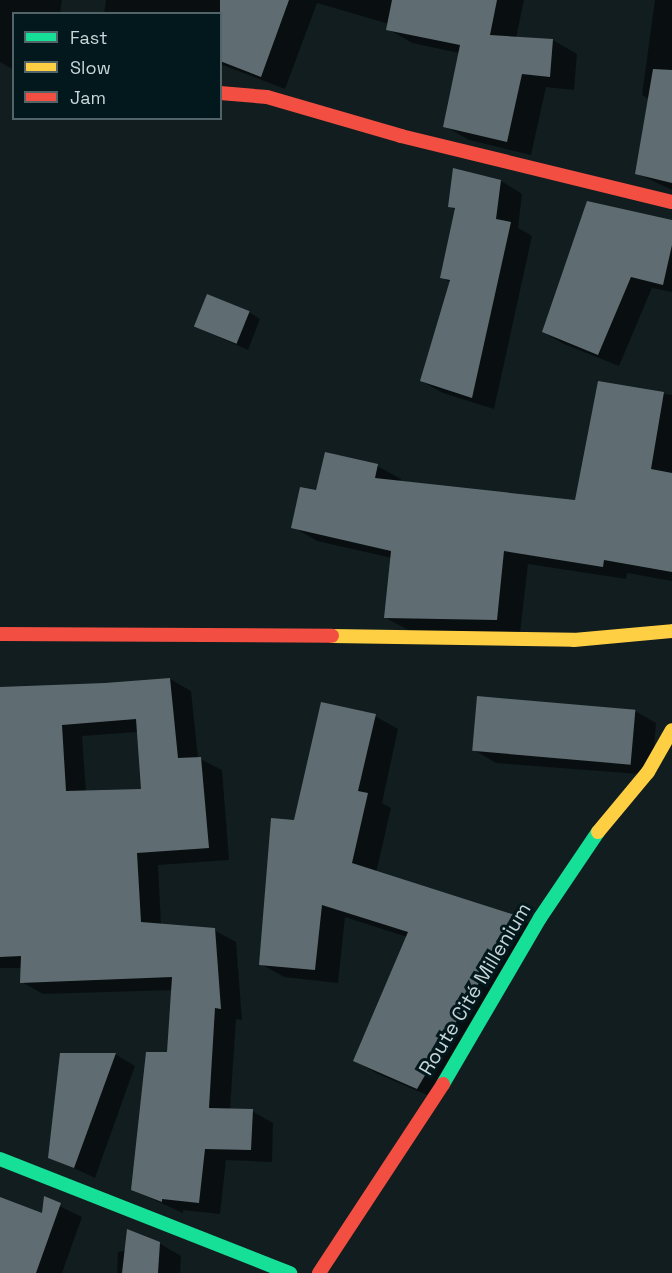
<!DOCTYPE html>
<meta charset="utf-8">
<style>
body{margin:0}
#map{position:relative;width:672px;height:1273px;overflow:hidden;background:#111d1f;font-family:"Space Grotesk",sans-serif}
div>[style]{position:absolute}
.shadow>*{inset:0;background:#0007}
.building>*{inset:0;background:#5f6d73;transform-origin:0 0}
.fast>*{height:14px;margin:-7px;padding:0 7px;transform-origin:7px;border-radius:7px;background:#16e098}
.slow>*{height:14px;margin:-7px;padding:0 7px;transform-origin:7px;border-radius:7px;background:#ffcf43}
.jam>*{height:14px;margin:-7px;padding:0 7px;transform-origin:7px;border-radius:7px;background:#f24e42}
span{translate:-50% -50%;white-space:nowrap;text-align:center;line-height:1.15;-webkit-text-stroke:6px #03181c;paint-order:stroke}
.street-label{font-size:20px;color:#c8d6d8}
.legend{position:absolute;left:12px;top:12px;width:210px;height:108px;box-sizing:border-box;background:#03181c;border:2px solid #526467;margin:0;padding:8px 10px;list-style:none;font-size:18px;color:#c8d6d8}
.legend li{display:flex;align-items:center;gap:12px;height:30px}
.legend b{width:30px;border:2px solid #526467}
</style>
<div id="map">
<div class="shadow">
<div style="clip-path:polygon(0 0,62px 0,60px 14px,14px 14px,14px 70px,0 62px)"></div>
<div style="clip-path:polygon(106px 0,524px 0,516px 38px,553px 40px,577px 54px,574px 90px,546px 87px,531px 155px,469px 140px,444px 126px,459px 53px,412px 43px,388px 29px,389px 24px,317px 3px,285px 89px,220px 64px,220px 14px,104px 14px)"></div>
<div style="clip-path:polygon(655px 0,672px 0,672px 190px,636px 173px,649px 99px,642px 95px)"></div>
<div style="clip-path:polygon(501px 181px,522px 194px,518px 228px,532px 236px,494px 409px,443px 393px,421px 381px,451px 283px,442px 277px,456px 210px,450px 206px)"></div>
<div style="clip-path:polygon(672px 221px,672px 292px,652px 288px,619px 366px,564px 344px,543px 332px)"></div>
<div style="clip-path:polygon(249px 312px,260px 319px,248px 350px,196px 327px)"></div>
<div style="clip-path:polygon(600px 382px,672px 395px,672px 581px,627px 573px,626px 579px,528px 564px,520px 633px,410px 631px,386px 618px,392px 558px,317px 541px,293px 527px,317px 492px,377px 466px,401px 479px,400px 482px,576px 502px)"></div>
<div style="clip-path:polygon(evenodd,170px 679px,191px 691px,198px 758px,222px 770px,229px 860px,158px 865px,161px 925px,214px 930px,236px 942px,242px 1020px,236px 1019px,230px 1110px,252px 1111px,273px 1123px,272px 1162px,226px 1160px,220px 1214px,183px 1210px,183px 1213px,132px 1190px,169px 1054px,173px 990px,43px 994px,22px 982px,22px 968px,0 968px,0 689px,105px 685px,170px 679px,138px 732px,143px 790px,86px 792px,82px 736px,138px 732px)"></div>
<div style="clip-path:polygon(635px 711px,656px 723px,652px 775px,496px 763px,474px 750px)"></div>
<div style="clip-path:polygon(375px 716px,398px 729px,382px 803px,391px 808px,376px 873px,517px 917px,540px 931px,441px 1101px,378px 1074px,355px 1061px,407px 937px,345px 917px,338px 983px,284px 977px,261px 964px,295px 821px)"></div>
<div style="clip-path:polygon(115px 1054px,135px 1066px,95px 1178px,50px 1157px)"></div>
<div style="clip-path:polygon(45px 1199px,82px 1217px,62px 1273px,0 1273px,0 1210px,43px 1215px)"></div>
<div style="clip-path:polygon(159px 1243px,181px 1256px,180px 1273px,117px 1273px,118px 1252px)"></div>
</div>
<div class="building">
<div style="clip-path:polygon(220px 0,289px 0,261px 77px,220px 61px)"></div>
<div style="clip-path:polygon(392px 0,497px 0,490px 35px,553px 39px,550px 77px,522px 74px,507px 142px,443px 127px,460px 45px,386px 30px)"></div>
<div style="clip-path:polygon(653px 69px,672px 70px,672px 183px,635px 174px)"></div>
<div style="clip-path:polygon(453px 168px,501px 180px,496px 219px,511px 222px,472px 398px,420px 381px,450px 280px,440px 278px,455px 208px,448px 207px)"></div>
<div style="clip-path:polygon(587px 201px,672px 220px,672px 245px,663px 285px,631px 277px,598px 355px,542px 332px)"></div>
<div style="left:207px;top:294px;width:46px;height:35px;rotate:22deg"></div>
<div style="clip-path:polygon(598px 381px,664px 392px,651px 469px,672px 473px,672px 572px,604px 560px,603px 567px,504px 551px,497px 620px,384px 618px,391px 551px,291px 528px,300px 487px,316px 490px,325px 452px,378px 464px,375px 478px,575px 500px)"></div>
<div style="clip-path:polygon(evenodd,170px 678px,178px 758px,201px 757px,209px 848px,137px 853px,141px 922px,215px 928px,221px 1009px,215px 1008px,209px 1108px,253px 1109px,251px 1150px,205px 1149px,199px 1203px,162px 1199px,162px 1202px,131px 1190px,146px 1052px,167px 1052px,172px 977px,20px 983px,21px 956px,0 957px,0 687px,105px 683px,170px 678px,136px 719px,141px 789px,66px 791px,62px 725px,136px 719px)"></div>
<div style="left:477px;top:696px;width:159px;height:55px;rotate:5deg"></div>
<div style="clip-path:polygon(321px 702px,376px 714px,358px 791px,368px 793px,352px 863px,518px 916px,417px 1089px,353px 1061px,408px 932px,322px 905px,315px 970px,259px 965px,271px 818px,294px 820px)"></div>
<div style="clip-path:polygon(60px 1053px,116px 1053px,74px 1168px,48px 1158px)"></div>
<div style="clip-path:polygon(44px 1196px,61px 1203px,36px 1273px,0 1273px,0 1197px,42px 1213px)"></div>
<div style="clip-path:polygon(127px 1229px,160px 1242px,158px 1273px,122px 1273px)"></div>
</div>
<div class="fast">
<div style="left:443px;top:1084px;width:192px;rotate:-59.7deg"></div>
<div style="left:540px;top:918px;width:104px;rotate:-56deg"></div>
<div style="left:0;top:1159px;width:312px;rotate:21.5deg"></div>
</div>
<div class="slow">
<div style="left:332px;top:636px;width:242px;rotate:0.9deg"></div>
<div style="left:574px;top:640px;width:98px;rotate:-5.2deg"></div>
<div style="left:598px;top:832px;width:78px;rotate:-50.2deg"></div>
<div style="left:648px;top:772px;width:48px;rotate:-60.3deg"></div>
</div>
<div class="jam">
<div style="left:220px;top:93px;width:47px;rotate:4.9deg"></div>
<div style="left:267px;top:97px;width:140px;rotate:16.2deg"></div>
<div style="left:401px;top:136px;width:279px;rotate:13.7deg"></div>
<div style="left:0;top:634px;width:332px;rotate:0.3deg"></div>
<div style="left:319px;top:1273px;width:226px;rotate:-56.7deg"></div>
</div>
<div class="street-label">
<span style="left:475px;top:989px;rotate:-59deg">Route Cité Millenium</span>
</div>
<ul class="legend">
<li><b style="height:8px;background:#16e098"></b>Fast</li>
<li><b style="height:8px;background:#ffcf43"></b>Slow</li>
<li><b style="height:8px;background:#f24e42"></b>Jam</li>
</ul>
</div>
